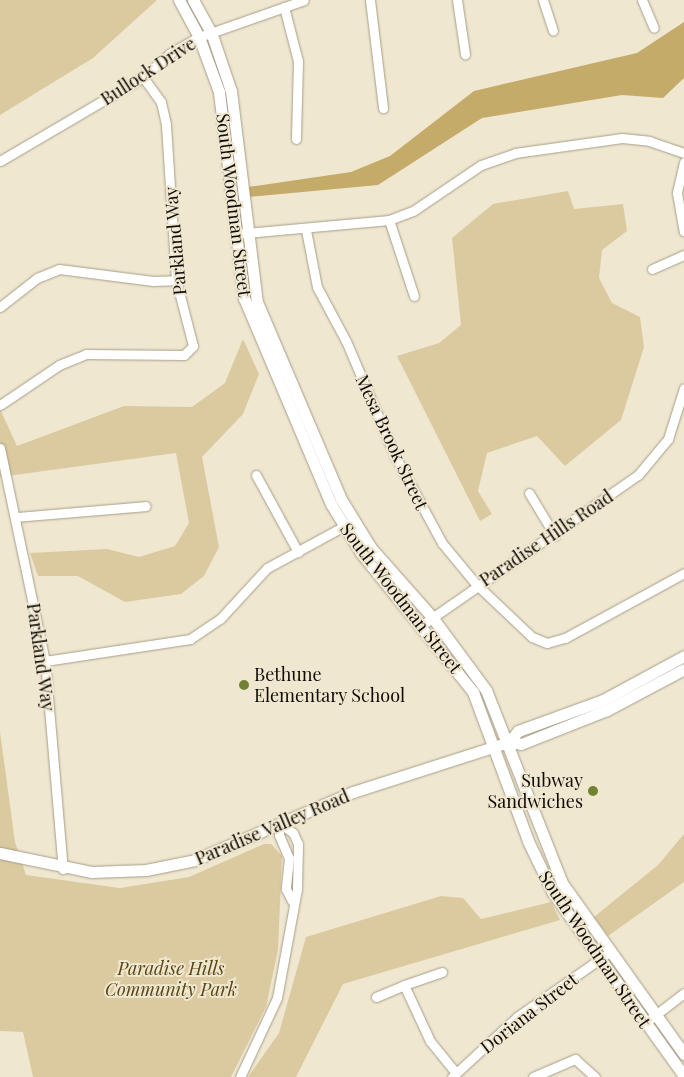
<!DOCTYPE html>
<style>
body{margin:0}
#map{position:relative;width:684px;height:1077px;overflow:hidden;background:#f0e7d0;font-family:"Playfair Display",serif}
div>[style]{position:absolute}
.green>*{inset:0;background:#dbcaa0}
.forest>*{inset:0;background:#c5ab69}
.roads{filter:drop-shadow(0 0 1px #a69e89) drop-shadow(0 0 1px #a69e89)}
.minor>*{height:9px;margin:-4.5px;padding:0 4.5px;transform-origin:4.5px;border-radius:4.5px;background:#fff}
.major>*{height:11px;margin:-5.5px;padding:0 5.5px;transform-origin:5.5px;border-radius:5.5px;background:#fff}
.dots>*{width:14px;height:14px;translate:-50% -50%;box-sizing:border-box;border:2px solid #f0e7d0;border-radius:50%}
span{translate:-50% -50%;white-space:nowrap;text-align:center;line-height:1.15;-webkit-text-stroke:4px #f0e7d0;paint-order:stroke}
.street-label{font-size:18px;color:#0e0b05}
.poi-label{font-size:18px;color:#0e0b05}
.left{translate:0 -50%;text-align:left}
.right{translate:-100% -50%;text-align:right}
.park-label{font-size:18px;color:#584612;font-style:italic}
</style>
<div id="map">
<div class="green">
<div style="clip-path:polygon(0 0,157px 0,93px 58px,0 115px)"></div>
<div style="clip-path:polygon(568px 191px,574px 209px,623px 204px,627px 231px,602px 250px,599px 278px,612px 303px,640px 317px,644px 347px,621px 420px,565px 466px,537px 436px,487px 453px,478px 491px,492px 514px,480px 521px,397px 356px,439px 343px,461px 325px,452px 238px,493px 204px)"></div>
<div style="clip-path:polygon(243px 339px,259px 374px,243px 414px,202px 457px,219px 547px,204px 576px,181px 594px,125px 602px,78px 576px,38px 576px,30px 553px,107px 549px,139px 557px,175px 546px,189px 523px,176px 453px,0 477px,0 409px,17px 446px,124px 406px,192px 407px,225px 383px)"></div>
<div style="clip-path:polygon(0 732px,15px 842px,26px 875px,120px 888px,189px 877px,264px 844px,271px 844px,282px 856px,278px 950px,266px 1007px,231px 1077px,33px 1077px,23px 1032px,0 1031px)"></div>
<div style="clip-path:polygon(684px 834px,684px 882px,608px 936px,594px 917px,658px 865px)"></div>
<div style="clip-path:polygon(441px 896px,463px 898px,481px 919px,551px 902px,560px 920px,343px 984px,296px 1077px,248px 1077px,279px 1033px,306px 937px)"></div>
</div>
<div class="forest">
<div style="clip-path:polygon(684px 22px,684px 78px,663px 98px,622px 95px,482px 118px,378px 185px,249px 197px,248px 187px,351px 172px,390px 156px,474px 91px,637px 53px)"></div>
</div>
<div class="roads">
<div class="minor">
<div style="left:370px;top:0;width:109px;rotate:83.1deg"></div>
<div style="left:457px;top:0;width:55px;rotate:81.6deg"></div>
<div style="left:543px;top:0;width:32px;rotate:72deg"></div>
<div style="left:642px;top:0;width:30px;rotate:67deg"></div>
<div style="left:284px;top:7px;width:56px;rotate:75.5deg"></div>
<div style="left:298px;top:61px;width:78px;rotate:91.5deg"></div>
<div style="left:0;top:161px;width:166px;rotate:-30.4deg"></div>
<div style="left:143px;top:77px;width:35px;rotate:-41deg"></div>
<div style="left:169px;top:54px;width:34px;rotate:-30deg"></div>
<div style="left:199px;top:37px;width:111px;rotate:-19.4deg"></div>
<div style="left:684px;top:162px;width:32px;rotate:103deg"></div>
<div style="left:677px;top:193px;width:39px;rotate:80deg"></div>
<div style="left:389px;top:220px;width:80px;rotate:71.8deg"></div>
<div style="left:306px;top:230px;width:58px;rotate:79.1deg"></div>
<div style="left:317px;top:287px;width:61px;rotate:61.8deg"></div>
<div style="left:346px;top:341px;width:125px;rotate:66.9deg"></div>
<div style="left:395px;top:456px;width:99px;rotate:61.6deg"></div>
<div style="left:442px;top:543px;width:53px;rotate:50.3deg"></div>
<div style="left:476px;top:584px;width:77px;rotate:43.4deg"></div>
<div style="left:532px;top:637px;width:16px;rotate:22deg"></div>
<div style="left:547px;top:643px;width:19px;rotate:-16deg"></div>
<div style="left:565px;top:638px;width:136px;rotate:-28.6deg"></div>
<div style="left:235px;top:234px;width:155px;rotate:-5.2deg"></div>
<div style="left:389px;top:220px;width:26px;rotate:-21deg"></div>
<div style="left:413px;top:211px;width:82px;rotate:-34.1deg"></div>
<div style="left:481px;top:165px;width:36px;rotate:-19deg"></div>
<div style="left:515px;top:153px;width:108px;rotate:-8deg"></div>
<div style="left:622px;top:138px;width:27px;rotate:6deg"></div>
<div style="left:649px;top:141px;width:37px;rotate:19deg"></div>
<div style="left:652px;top:269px;width:35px;rotate:-24deg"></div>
<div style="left:0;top:307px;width:47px;rotate:-38.1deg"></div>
<div style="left:37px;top:278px;width:24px;rotate:-22deg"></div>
<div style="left:59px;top:269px;width:95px;rotate:7.3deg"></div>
<div style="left:153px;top:281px;width:23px;rotate:-2deg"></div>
<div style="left:0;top:405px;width:71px;rotate:-34.1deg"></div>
<div style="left:59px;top:365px;width:29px;rotate:-22deg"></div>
<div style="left:86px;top:354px;width:98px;rotate:0.6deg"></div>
<div style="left:184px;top:355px;width:13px;rotate:-45deg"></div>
<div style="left:193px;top:346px;width:68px;rotate:-104.4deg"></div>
<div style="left:176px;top:280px;width:156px;rotate:-93.7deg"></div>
<div style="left:166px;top:124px;width:23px;rotate:-103deg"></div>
<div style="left:161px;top:102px;width:31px;rotate:-126deg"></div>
<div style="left:0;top:448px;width:218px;rotate:78.1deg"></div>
<div style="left:45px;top:661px;width:209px;rotate:85.1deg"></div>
<div style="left:256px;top:475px;width:88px;rotate:61.4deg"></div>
<div style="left:529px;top:493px;width:50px;rotate:58.8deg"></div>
<div style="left:16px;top:517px;width:130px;rotate:-4.8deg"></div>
<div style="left:422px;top:625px;width:263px;rotate:-34.8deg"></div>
<div style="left:638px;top:475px;width:47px;rotate:-50.2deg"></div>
<div style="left:668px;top:439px;width:53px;rotate:-72.6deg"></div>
<div style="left:45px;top:661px;width:147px;rotate:-8.6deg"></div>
<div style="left:190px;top:639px;width:36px;rotate:-34deg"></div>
<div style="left:220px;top:619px;width:69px;rotate:-47.3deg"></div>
<div style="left:267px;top:568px;width:94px;rotate:-28.5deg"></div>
<div style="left:280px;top:823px;width:12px;rotate:95deg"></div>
<div style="left:279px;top:835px;width:25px;rotate:67deg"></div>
<div style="left:289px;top:858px;width:31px;rotate:96deg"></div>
<div style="left:286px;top:889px;width:13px;rotate:63deg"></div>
<div style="left:442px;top:972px;width:40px;rotate:161.1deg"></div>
<div style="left:404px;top:985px;width:62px;rotate:65.1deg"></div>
<div style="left:430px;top:1041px;width:41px;rotate:50.9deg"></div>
<div style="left:376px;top:997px;width:30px;rotate:-23deg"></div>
<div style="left:645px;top:1023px;width:49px;rotate:-37.6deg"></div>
<div style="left:240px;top:1077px;width:87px;rotate:-64.9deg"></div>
<div style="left:277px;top:998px;width:111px;rotate:-79.6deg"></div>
<div style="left:297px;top:889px;width:45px;rotate:-88.7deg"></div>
<div style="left:298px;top:844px;width:12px;rotate:-114deg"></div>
<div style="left:293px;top:833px;width:16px;rotate:-142deg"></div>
<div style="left:452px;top:1077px;width:88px;rotate:-42.7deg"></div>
<div style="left:517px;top:1017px;width:113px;rotate:-35deg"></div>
<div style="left:533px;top:1077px;width:46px;rotate:-23.2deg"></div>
<div style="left:575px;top:1059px;width:27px;rotate:42deg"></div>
</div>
<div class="major">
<div style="left:179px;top:0;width:42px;rotate:61.6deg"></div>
<div style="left:199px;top:37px;width:59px;rotate:70deg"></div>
<div style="left:219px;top:92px;width:208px;rotate:83.1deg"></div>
<div style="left:244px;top:298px;width:224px;rotate:67.1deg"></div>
<div style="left:331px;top:504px;width:57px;rotate:58.5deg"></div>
<div style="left:361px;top:553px;width:179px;rotate:51.1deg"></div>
<div style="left:473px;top:692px;width:159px;rotate:69.7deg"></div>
<div style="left:528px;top:841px;width:58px;rotate:64.3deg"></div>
<div style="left:553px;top:893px;width:225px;rotate:54.4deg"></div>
<div style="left:193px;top:0;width:37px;rotate:61deg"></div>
<div style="left:211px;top:32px;width:62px;rotate:71.3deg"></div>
<div style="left:231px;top:91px;width:213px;rotate:83deg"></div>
<div style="left:257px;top:302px;width:214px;rotate:66.9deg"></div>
<div style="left:341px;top:499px;width:57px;rotate:58.5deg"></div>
<div style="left:371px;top:548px;width:92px;rotate:48.5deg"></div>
<div style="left:432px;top:617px;width:91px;rotate:53.5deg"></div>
<div style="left:486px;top:690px;width:207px;rotate:68.5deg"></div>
<div style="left:562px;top:883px;width:210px;rotate:54.5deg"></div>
<div style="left:509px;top:742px;width:14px;rotate:-51deg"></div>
<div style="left:518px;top:731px;width:90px;rotate:-20deg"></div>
<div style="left:603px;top:700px;width:92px;rotate:-28.5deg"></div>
<div style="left:0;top:853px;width:94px;rotate:11.7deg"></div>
<div style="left:92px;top:872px;width:54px;rotate:-2.1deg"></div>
<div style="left:146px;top:870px;width:50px;rotate:-11.5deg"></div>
<div style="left:195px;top:860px;width:172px;rotate:-23.3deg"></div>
<div style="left:353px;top:792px;width:164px;rotate:-17.8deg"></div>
<div style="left:509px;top:742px;width:12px;rotate:9deg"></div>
<div style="left:521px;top:744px;width:92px;rotate:-21.6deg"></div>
<div style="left:607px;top:710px;width:87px;rotate:-28deg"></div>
</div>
</div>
<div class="dots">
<div style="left:244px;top:685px;background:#718333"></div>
<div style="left:593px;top:791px;background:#718333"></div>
</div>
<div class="street-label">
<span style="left:148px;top:71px;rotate:-33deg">Bullock Drive</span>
<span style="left:234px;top:205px;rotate:83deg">South Woodman Street</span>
<span style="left:175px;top:241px;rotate:-95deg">Parkland Way</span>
<span style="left:392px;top:442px;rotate:65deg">Mesa Brook Street</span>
<span style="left:546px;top:538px;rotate:-34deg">Paradise Hills Road</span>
<span style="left:401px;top:598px;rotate:52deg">South Woodman Street</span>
<span style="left:41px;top:657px;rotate:82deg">Parkland Way</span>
<span style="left:272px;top:827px;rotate:-23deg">Paradise Valley Road</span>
<span style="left:595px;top:949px;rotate:56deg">South Woodman Street</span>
<span style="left:529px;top:1013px;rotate:-38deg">Doriana Street</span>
</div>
<div class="poi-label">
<span class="left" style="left:254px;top:685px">Bethune<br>Elementary School</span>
<span class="right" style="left:583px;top:791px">Subway<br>Sandwiches</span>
</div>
<div class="park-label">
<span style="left:171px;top:979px">Paradise Hills<br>Community Park</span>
</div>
</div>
